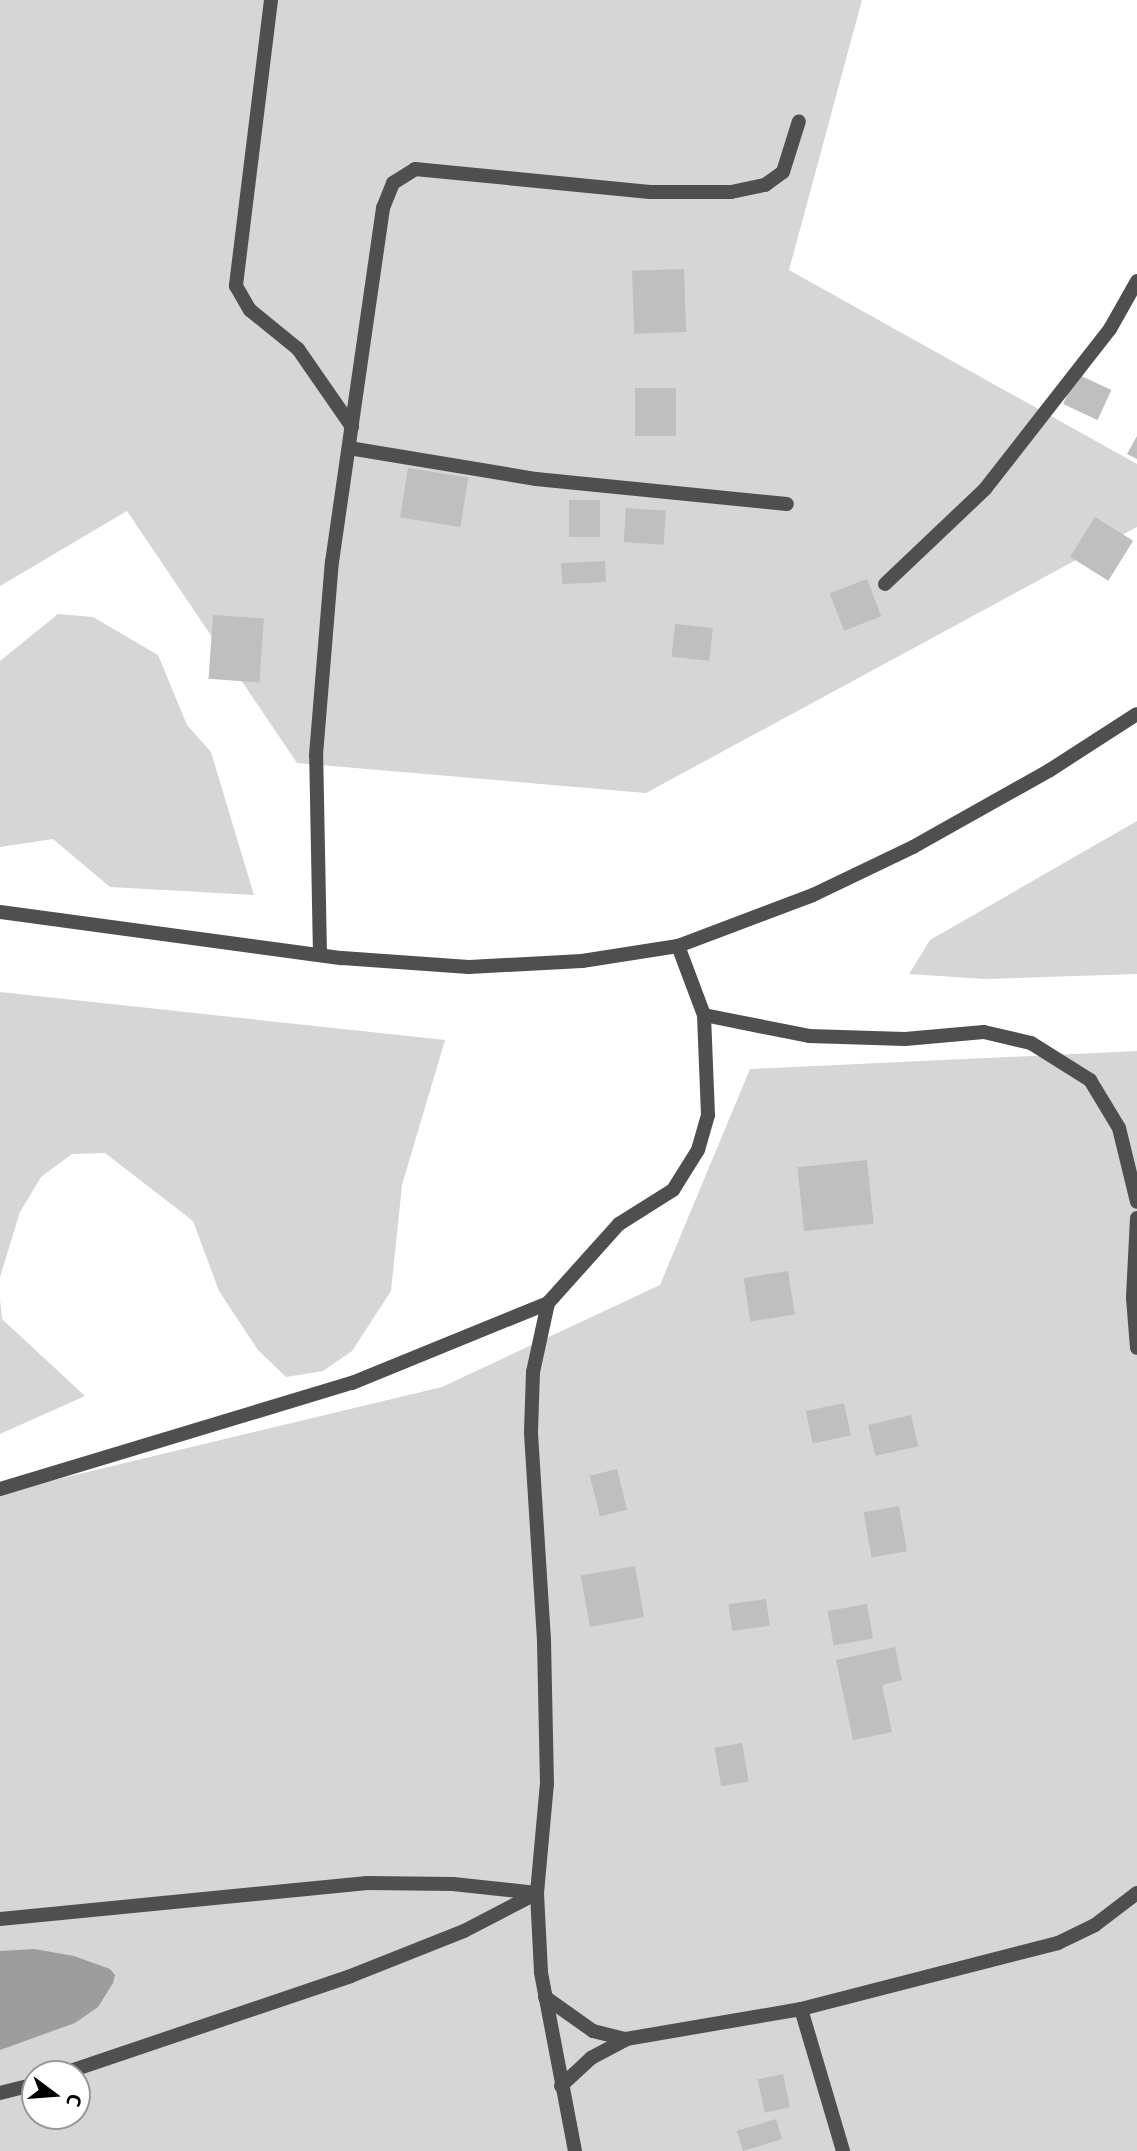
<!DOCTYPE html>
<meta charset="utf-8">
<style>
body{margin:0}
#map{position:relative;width:1137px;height:2151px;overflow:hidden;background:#fff;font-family:"Noto Sans",sans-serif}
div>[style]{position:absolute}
.green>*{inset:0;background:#d6d6d6}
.water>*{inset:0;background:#9d9d9d}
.building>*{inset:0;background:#bfbfbf;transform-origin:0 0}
.service>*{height:14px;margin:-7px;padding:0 7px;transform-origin:7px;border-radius:7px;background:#4f4f4f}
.minor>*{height:14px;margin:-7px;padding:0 7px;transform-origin:7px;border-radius:7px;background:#4f4f4f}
.tertiary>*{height:14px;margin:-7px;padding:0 7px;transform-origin:7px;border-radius:7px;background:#4f4f4f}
span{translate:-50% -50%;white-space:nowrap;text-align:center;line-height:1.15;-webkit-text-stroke:6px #fff;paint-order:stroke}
.north{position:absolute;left:21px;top:2060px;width:70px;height:70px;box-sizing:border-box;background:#fff;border:2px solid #999;border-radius:50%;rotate:106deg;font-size:19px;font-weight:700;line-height:28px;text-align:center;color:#000}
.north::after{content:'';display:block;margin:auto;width:24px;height:32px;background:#000;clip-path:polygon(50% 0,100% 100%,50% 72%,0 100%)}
</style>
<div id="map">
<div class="green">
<div style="clip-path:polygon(0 0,862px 0,789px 270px,1137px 464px,1137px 527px,646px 793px,297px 763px,127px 511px,0 586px)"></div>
<div style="clip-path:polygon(58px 614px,93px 617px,158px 655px,187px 725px,211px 752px,254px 895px,110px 887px,53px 839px,0 847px,0 661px)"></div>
<div style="clip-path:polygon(1137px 821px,1137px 974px,985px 979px,909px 974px,930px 940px)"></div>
<div style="clip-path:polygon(0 992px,445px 1040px,402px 1185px,391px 1291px,352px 1351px,323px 1371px,286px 1377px,258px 1350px,219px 1291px,193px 1221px,105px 1153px,72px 1154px,41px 1177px,20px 1212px,0 1277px)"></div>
<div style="clip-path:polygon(evenodd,1137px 1051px,1137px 2151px,0 2151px,0 1493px,442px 1387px,660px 1285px,750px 1069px,1137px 1051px,35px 2074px,77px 2074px,77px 2116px,35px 2116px,35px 2074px)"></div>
<div style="clip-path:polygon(0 1300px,2px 1319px,85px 1396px,0 1434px)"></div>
</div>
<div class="water">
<div style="clip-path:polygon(34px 1949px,74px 1956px,110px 1969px,115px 1975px,113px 1983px,98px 2007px,75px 2023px,0 2050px,0 1951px)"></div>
</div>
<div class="building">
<div style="left:684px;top:269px;width:63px;height:52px;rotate:88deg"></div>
<div style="left:1077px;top:374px;width:38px;height:33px;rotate:25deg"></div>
<div style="left:635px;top:388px;width:41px;height:48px"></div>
<div style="clip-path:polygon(1137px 436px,1137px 459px,1127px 454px)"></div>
<div style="left:408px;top:468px;width:61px;height:50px;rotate:9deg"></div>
<div style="left:569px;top:500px;width:31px;height:37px"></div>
<div style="left:626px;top:508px;width:40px;height:34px;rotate:4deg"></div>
<div style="left:1095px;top:517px;width:45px;height:47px;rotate:32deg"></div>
<div style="left:605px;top:561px;width:21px;height:44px;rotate:87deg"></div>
<div style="left:867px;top:579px;width:40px;height:40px;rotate:69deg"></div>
<div style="left:213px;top:615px;width:51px;height:64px;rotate:4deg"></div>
<div style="left:675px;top:624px;width:38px;height:33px;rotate:6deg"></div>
<div style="left:867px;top:1160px;width:64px;height:70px;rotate:84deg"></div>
<div style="left:788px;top:1271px;width:44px;height:45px;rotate:81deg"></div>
<div style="left:844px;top:1403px;width:33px;height:39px;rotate:78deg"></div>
<div style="left:911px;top:1415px;width:32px;height:44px;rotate:77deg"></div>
<div style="left:617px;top:1469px;width:42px;height:28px;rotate:76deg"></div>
<div style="left:899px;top:1506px;width:46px;height:36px;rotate:80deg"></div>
<div style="left:635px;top:1566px;width:52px;height:55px;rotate:80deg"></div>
<div style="left:766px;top:1599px;width:27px;height:38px;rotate:82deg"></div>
<div style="left:867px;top:1604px;width:35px;height:40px;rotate:80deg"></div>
<div style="clip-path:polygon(895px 1647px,902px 1680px,882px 1685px,892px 1732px,853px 1740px,836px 1660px)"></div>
<div style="left:742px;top:1743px;width:39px;height:28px;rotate:80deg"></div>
<div style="left:783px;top:2074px;width:34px;height:26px;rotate:78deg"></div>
<div style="left:776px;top:2119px;width:21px;height:41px;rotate:73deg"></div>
</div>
<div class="service">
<div style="left:271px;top:0;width:288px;rotate:97deg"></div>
<div style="left:236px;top:286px;width:28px;rotate:60deg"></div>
<div style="left:250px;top:310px;width:62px;rotate:39.1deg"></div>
<div style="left:298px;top:349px;width:95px;rotate:55.3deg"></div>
<div style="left:349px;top:448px;width:190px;rotate:9.4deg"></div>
<div style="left:536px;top:479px;width:252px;rotate:5.7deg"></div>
<div style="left:885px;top:584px;width:138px;rotate:-43.5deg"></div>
<div style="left:985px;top:489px;width:203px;rotate:-52deg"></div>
<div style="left:1110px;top:329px;width:55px;rotate:-60.6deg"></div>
<div style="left:320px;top:955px;width:200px;rotate:-91.1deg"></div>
<div style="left:316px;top:755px;width:194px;rotate:-85.3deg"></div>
<div style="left:332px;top:562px;width:358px;rotate:-81.8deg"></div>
<div style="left:383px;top:208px;width:27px;rotate:-68deg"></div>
<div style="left:393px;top:183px;width:26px;rotate:-32deg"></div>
<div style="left:415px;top:169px;width:236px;rotate:5.6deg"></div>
<div style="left:650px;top:192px;width:81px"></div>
<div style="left:731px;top:192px;width:35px;rotate:-12deg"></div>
<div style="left:765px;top:185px;width:22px;rotate:-36deg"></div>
<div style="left:783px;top:172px;width:53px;rotate:-72.6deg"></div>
<div style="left:704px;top:1015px;width:107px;rotate:11.3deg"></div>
<div style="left:809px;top:1036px;width:96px;rotate:1.8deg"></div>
<div style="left:905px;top:1039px;width:79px;rotate:-5.1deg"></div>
<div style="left:984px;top:1032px;width:48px;rotate:13.2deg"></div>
<div style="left:1031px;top:1043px;width:70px;rotate:32.1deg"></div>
<div style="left:1090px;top:1080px;width:56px;rotate:58.9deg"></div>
<div style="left:1119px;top:1128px;width:76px;rotate:76.3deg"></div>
<div style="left:1137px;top:1218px;width:80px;rotate:92.9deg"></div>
<div style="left:1133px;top:1298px;width:50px;rotate:85.4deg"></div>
<div style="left:0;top:1489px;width:368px;rotate:-16.8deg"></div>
<div style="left:352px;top:1383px;width:212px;rotate:-22.2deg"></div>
<div style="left:0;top:1919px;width:369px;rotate:-5.6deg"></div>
<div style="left:367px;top:1883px;width:86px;rotate:0.7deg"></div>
<div style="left:453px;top:1884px;width:84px;rotate:6.1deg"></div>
<div style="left:537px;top:1893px;width:82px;rotate:152.5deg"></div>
<div style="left:464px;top:1931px;width:122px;rotate:158.3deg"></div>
<div style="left:351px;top:1976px;width:306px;rotate:161.3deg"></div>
<div style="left:545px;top:1997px;width:59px;rotate:35.3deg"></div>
<div style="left:593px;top:2031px;width:34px;rotate:14deg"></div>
<div style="left:626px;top:2039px;width:178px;rotate:-9.7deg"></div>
<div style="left:801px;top:2009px;width:265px;rotate:-14.4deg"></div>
<div style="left:1058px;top:1943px;width:41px;rotate:-25.9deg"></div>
<div style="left:1095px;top:1925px;width:53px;rotate:-37.3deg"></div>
<div style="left:801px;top:2009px;width:148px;rotate:73.5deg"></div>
<div style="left:561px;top:2086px;width:41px;rotate:-43deg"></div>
<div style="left:591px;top:2058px;width:40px;rotate:-28deg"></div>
<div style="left:0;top:2093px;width:36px;rotate:-14deg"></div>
</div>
<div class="minor">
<div style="left:575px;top:2151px;width:182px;rotate:-100.8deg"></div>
<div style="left:541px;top:1972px;width:79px;rotate:-92.9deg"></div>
<div style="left:537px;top:1893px;width:109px;rotate:-84.8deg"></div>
<div style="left:547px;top:1784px;width:144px;rotate:-91.2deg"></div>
<div style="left:544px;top:1640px;width:208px;rotate:-93.6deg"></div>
<div style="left:531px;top:1432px;width:60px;rotate:-88.1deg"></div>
<div style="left:533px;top:1372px;width:71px;rotate:-77.7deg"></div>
<div style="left:548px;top:1303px;width:106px;rotate:-48.1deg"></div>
<div style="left:619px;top:1224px;width:64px;rotate:-32.2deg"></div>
<div style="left:673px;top:1190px;width:47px;rotate:-58deg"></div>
<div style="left:698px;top:1150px;width:36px;rotate:-74deg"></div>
<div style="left:708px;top:1115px;width:100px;rotate:-92.3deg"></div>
<div style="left:704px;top:1015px;width:74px;rotate:-110.6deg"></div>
</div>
<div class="tertiary">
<div style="left:0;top:912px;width:345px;rotate:7.7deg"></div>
<div style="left:342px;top:958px;width:127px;rotate:4.1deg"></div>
<div style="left:469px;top:967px;width:113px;rotate:-3deg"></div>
<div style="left:582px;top:961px;width:97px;rotate:-8.9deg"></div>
<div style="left:678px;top:946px;width:144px;rotate:-20.7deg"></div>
<div style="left:813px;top:895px;width:111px;rotate:-25.6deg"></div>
<div style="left:913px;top:847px;width:157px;rotate:-29.3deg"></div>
<div style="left:1050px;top:770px;width:103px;rotate:-32.8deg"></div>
</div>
<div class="north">С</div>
</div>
